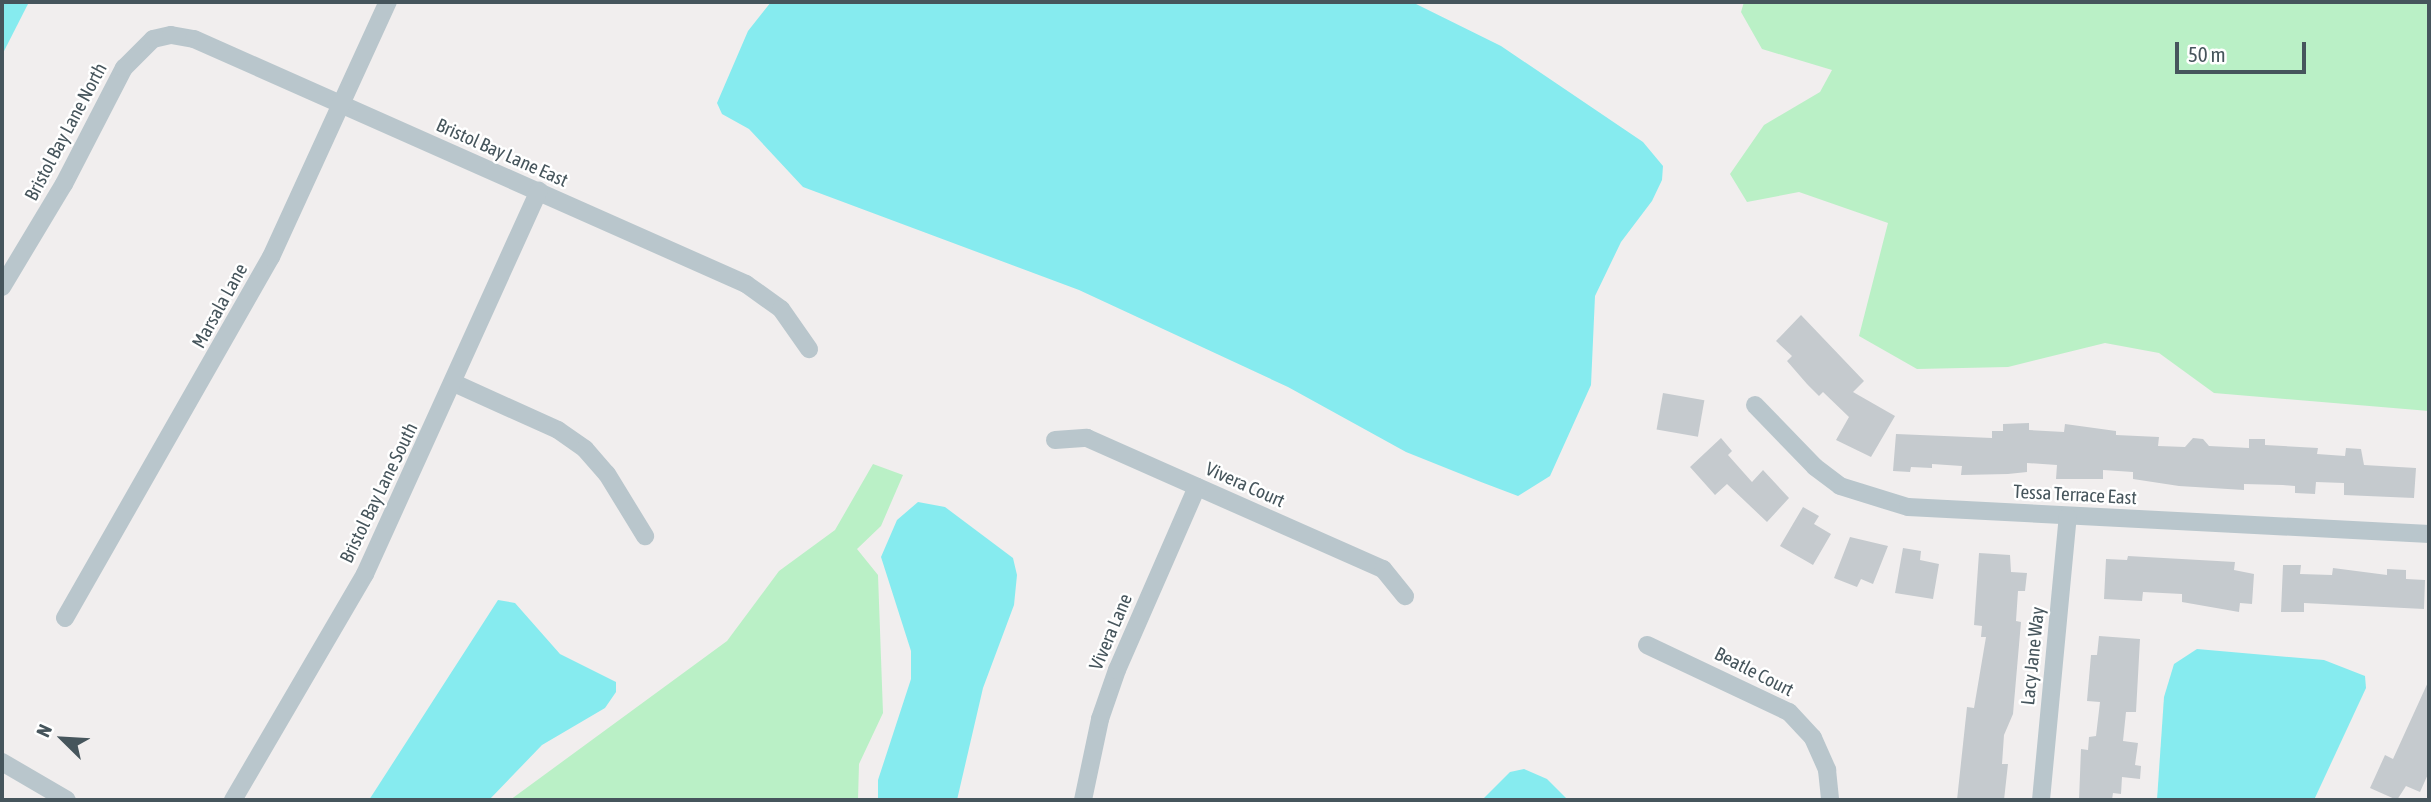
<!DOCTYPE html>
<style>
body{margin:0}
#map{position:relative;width:2431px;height:802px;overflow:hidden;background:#f1eeee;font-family:"Asap Condensed",sans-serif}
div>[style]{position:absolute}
.green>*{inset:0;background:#baf0c6}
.water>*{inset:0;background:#86ebef}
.building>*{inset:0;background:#c5cace;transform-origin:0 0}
.minor>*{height:18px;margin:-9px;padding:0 9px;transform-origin:9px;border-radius:9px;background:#b9c6cc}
span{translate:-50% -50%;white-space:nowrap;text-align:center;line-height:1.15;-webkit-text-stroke:5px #fff;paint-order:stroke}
.street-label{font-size:19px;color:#46555c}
.frame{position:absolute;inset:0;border:4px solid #46555c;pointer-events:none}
.north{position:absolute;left:28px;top:704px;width:70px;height:70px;-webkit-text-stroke:5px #fff;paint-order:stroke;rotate:294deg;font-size:19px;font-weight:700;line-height:28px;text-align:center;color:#46555c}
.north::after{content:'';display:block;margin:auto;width:24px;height:32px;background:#46555c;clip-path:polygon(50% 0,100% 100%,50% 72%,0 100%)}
.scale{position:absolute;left:2175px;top:42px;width:131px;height:32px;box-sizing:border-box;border:4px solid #46555c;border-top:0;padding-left:9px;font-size:21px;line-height:24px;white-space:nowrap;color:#46555c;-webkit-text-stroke:5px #fff;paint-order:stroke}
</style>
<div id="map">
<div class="green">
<div style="clip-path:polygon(1744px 2px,2429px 2px,2429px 411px,2214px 393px,2159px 353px,2105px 343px,2008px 367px,1917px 369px,1859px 336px,1888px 223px,1799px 192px,1747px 202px,1730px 174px,1764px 125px,1820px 92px,1832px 70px,1762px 49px,1741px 12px)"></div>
<div style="clip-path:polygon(873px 464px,903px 475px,881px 526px,857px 549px,878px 575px,883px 713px,859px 764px,858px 800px,510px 800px,727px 641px,779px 571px,835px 530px)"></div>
</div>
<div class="water">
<div style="clip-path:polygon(2px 2px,29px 2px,2px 55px)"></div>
<div style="clip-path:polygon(771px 2px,1412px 2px,1501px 46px,1643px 142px,1663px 166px,1662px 180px,1652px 201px,1621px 242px,1595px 296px,1591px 385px,1550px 476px,1518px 496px,1481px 482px,1406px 452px,1288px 387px,1079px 290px,803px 187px,749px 129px,722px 114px,717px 103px,748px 31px)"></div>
<div style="clip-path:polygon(918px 502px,945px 507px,1013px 558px,1017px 575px,1014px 605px,983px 688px,957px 800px,878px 800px,878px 780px,911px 679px,911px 651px,881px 557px,897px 520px)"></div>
<div style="clip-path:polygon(498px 600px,515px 603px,560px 654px,616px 682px,616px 692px,605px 708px,542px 745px,489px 800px,369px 800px)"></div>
<div style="clip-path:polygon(2197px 649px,2324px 660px,2365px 676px,2366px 688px,2314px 800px,2157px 800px,2164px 697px,2174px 664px)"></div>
<div style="clip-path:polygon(1524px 769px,1547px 779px,1568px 800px,1482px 800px,1510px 772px)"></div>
</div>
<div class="building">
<div style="clip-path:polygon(1801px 315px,1864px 381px,1853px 392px,1895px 416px,1871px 457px,1836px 440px,1849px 417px,1823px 392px,1819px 396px,1807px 384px,1787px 361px,1792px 356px,1776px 341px)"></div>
<div style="left:1663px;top:393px;width:42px;height:37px;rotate:10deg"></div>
<div style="clip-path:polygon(2029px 423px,2029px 430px,2064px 432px,2065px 424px,2116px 431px,2116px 435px,2159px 437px,2158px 446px,2185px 447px,2193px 438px,2203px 439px,2209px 446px,2249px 448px,2249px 439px,2265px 439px,2265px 445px,2318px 448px,2317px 454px,2345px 456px,2346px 448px,2361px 449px,2364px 465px,2416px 468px,2414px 498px,2344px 495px,2344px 483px,2316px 482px,2315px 494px,2295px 493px,2295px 486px,2283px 485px,2244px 484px,2244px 490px,2179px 486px,2133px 479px,2133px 472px,2103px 470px,2103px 479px,2056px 479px,2057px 465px,2027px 463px,2027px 472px,2008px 474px,1961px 475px,1962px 466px,1932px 464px,1932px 468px,1911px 467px,1910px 472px,1893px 471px,1896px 434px,1992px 438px,1992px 431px,2003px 431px,2003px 424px)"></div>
<div style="clip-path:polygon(1721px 438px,1732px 451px,1728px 455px,1752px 482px,1763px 470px,1789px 498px,1767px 522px,1727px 484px,1715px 495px,1690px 467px)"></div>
<div style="clip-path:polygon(1803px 507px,1819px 516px,1814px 524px,1831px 534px,1813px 565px,1780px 546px)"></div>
<div style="clip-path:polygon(1850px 537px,1888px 546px,1873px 584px,1861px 579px,1857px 587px,1834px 578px)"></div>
<div style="clip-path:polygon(1903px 548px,1921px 551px,1920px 560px,1939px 564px,1933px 599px,1895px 593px)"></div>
<div style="clip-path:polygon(1979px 553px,2010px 555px,2011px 572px,2027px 573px,2025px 591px,2018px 591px,2016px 621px,2021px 622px,2013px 714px,2004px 735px,2002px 764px,2008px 764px,2004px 800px,1957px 800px,1967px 707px,1974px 708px,1986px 637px,1981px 637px,1982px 626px,1974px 625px)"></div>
<div style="clip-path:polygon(2128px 556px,2235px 562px,2234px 570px,2254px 574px,2252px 604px,2240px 603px,2239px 612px,2182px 602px,2182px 594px,2143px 592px,2142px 601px,2104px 599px,2106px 559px,2127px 560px)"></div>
<div style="clip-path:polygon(2283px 565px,2301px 565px,2300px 574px,2332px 575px,2333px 568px,2387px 575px,2387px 569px,2406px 570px,2406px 579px,2425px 580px,2424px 609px,2304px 603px,2304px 612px,2281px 612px)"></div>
<div style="clip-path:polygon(2099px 636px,2140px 639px,2136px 712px,2126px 712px,2123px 741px,2138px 743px,2135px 765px,2141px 766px,2140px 779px,2122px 777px,2121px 794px,2113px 793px,2112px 800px,2079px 800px,2081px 749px,2088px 750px,2089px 737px,2096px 736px,2100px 702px,2087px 701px,2091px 655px,2097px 655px)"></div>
<div style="clip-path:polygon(2429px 680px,2429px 772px,2420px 792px,2406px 786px,2397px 800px,2370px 788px,2385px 755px,2393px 759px)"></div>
</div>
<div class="minor">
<div style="left:2px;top:287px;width:120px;rotate:-59deg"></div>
<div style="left:64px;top:184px;width:131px;rotate:-62.7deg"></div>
<div style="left:124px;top:68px;width:41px;rotate:-45deg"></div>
<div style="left:153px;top:39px;width:18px;rotate:-13deg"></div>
<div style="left:171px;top:35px;width:23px;rotate:10deg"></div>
<div style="left:194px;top:39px;width:604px;rotate:23.93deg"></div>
<div style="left:746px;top:284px;width:43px;rotate:35.5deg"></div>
<div style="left:781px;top:309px;width:49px;rotate:55deg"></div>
<div style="left:454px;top:383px;width:114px;rotate:24.3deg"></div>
<div style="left:558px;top:430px;width:33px;rotate:35deg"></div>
<div style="left:585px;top:449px;width:33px;rotate:49deg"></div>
<div style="left:607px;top:474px;width:73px;rotate:58.5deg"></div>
<div style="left:1755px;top:405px;width:86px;rotate:45.9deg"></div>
<div style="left:1815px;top:467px;width:31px;rotate:37deg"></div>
<div style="left:1840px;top:486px;width:71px;rotate:17.2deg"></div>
<div style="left:1908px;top:507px;width:522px;rotate:2.97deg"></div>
<div style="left:1055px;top:440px;width:32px;rotate:-4deg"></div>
<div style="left:1087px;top:438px;width:324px;rotate:23.9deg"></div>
<div style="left:1383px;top:569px;width:35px;rotate:51deg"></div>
<div style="left:65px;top:618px;width:416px;rotate:-60.3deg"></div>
<div style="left:271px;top:257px;width:281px;rotate:-65.4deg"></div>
<div style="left:1647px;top:645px;width:157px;rotate:25.3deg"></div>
<div style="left:1789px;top:712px;width:35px;rotate:47deg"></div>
<div style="left:1813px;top:738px;width:35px;rotate:66deg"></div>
<div style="left:1827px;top:770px;width:30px;rotate:84deg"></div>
<div style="left:2px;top:762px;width:75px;rotate:30.3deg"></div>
<div style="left:233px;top:800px;width:262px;rotate:-59.7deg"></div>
<div style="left:365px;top:574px;width:421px;rotate:-65.6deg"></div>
<div style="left:1083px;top:800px;width:83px;rotate:-78.1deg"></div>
<div style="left:1100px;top:719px;width:52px;rotate:-70.9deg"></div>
<div style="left:1117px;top:670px;width:200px;rotate:-66.4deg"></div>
<div style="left:2041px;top:800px;width:284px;rotate:-84.6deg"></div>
</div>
<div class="street-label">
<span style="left:66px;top:132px;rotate:-62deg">Bristol Bay Lane North</span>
<span style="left:502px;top:153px;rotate:24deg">Bristol Bay Lane East</span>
<span style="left:220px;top:306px;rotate:-61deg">Marsala Lane</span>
<span style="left:1245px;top:485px;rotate:24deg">Vivera Court</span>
<span style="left:379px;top:493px;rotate:-64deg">Bristol Bay Lane South</span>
<span style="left:2075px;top:495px;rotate:3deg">Tessa Terrace East</span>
<span style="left:1111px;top:632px;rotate:-67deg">Vivera Lane</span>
<span style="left:2033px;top:656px;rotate:-84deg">Lacy Jane Way</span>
<span style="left:1754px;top:672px;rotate:27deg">Beatle Court</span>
</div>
<div class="frame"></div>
<div class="north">N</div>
<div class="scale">50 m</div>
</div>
